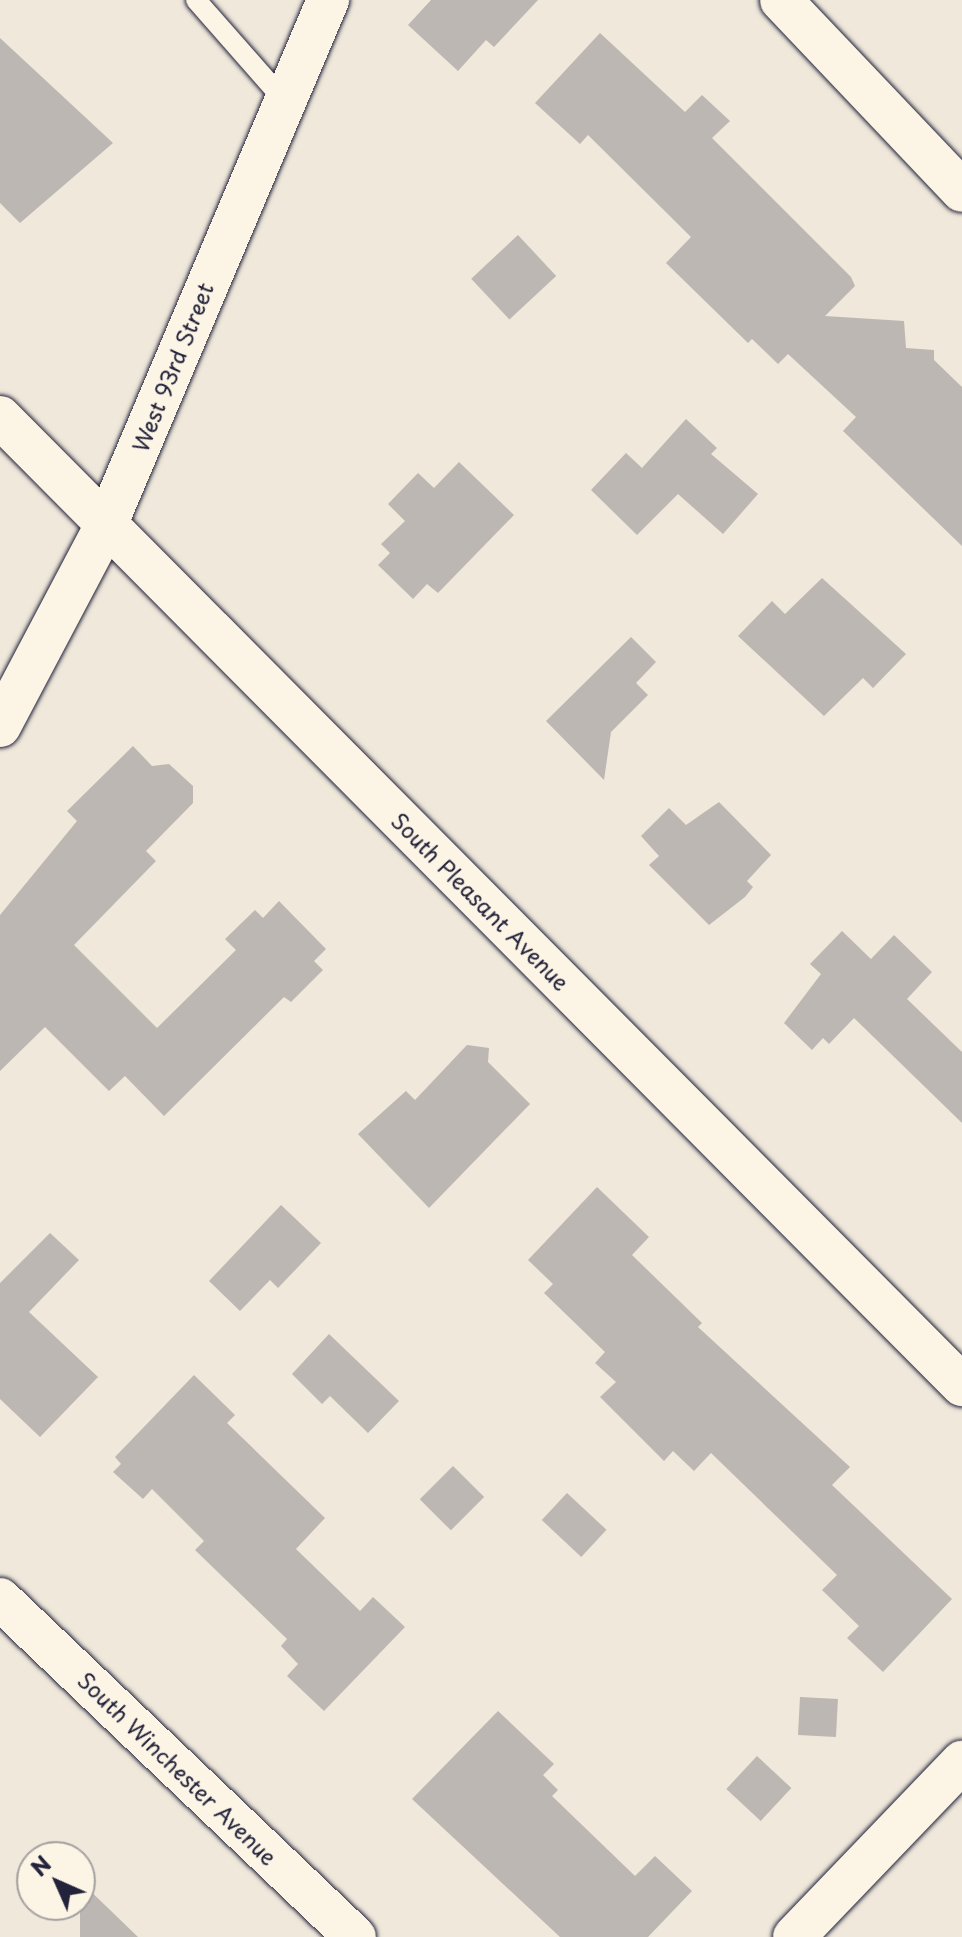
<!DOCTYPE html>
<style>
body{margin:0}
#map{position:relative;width:962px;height:1937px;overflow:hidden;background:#efe8db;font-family:"Playpen Sans",sans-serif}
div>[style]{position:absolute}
.building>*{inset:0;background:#bcb7b3;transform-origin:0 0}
.roads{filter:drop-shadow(0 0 2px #22223b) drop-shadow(0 0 2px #22223b)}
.lane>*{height:20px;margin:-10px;padding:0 10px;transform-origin:10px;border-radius:10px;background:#fcf5e5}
.street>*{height:42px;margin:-21px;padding:0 21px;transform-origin:21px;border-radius:21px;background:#fcf5e5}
span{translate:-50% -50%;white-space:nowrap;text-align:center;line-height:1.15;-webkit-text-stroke:8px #fcf5e5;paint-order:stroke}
.street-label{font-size:22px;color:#22223b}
.north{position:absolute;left:16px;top:1841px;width:80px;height:80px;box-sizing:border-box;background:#fcf5e5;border:2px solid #a5a1a1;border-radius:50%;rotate:315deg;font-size:22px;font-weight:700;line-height:32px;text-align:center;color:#22223b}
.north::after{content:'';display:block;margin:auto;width:28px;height:36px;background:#22223b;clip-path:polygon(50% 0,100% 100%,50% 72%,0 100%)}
</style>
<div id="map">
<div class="building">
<div style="clip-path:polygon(431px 0,538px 0,494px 47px,486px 40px,458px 71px,408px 25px)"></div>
<div style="clip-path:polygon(600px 33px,685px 112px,702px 95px,730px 121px,712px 138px,851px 277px,855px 286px,825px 316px,904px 321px,906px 348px,934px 350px,934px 360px,962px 387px,962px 546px,843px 431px,856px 417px,788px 354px,778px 364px,752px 339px,748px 343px,666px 263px,691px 237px,588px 135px,580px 144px,535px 103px)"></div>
<div style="clip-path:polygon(0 38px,113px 143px,20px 223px,0 203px)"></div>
<div style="left:518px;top:235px;width:56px;height:64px;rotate:47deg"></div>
<div style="clip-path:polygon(686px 419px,717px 448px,711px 454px,758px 494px,723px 534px,678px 494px,637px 535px,591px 490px,626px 453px,642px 468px)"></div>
<div style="clip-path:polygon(459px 462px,514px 515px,438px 593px,427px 584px,413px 599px,378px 565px,390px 553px,381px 544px,405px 521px,388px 504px,418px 473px,434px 488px)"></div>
<div style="clip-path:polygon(822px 578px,906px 654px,873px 688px,863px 678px,824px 716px,738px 636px,772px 601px,785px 614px)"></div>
<div style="clip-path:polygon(631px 637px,656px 662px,636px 683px,648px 695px,611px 732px,604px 780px,546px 721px)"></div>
<div style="clip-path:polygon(133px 746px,152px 766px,169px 764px,193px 786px,193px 803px,146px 851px,156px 861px,74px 945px,157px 1028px,236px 950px,225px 939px,255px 910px,263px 918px,279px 901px,326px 949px,314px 961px,323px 970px,291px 1002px,284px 997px,164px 1116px,125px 1076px,109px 1091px,45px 1027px,0 1071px,0 915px,77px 821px,67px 811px)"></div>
<div style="clip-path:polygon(719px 802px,771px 855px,747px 881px,753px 887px,745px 897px,709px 925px,649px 865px,659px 856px,641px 836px,669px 808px,686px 825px)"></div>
<div style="clip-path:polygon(842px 931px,871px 959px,894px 935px,932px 972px,907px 999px,962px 1052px,962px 1123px,854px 1018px,829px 1044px,823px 1038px,812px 1050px,784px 1023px,821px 974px,810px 964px)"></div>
<div style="clip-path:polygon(467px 1045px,489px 1048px,488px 1062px,530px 1104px,429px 1208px,358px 1134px,406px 1091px,415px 1100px)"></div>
<div style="clip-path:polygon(597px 1187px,649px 1237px,632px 1255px,702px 1323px,698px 1327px,850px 1467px,832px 1485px,952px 1599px,883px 1672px,847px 1638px,859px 1626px,822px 1590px,837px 1575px,711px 1453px,694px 1471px,673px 1451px,664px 1461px,600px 1397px,616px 1382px,595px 1363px,605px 1352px,544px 1293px,553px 1284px,528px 1260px)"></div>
<div style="clip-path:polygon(281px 1205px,321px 1243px,278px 1288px,270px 1280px,240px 1311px,209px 1281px)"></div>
<div style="clip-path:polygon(50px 1233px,79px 1260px,29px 1312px,98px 1377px,40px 1437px,0 1399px,0 1283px)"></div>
<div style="clip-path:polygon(329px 1334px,399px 1401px,368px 1433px,330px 1396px,322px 1404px,292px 1374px)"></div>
<div style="clip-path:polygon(194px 1375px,235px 1415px,227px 1423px,325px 1518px,296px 1549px,360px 1611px,373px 1597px,405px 1627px,324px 1711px,287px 1676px,298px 1664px,281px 1646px,287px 1639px,195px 1550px,204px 1541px,152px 1489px,143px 1499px,113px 1472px,121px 1464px,115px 1457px)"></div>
<div style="left:453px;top:1466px;width:44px;height:47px;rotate:45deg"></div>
<div style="left:567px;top:1493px;width:54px;height:37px;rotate:43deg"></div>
<div style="left:800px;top:1697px;width:38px;height:38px;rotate:3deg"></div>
<div style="clip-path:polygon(498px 1711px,554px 1764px,543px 1775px,558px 1790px,552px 1796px,635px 1876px,655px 1856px,692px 1891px,648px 1937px,560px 1937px,412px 1799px)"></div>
<div style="left:757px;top:1756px;width:47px;height:45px;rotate:43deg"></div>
<div style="clip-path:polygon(80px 1881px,138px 1937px,80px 1937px)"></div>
</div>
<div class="roads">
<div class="lane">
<div style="left:196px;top:0;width:130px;rotate:48.7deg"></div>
</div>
<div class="street">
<div style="left:781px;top:0;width:263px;rotate:46.5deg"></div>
<div style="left:0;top:417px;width:1365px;rotate:45.18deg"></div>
<div style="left:0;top:726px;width:229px;rotate:-62.2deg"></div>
<div style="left:107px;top:523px;width:568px;rotate:-67.09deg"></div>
<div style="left:0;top:1599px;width:490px;rotate:43.6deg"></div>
<div style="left:794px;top:1937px;width:243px;rotate:-46.2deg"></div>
</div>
</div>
<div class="street-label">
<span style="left:172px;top:367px;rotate:-68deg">West 93rd Street</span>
<span style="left:481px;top:901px;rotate:45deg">South Pleasant Avenue</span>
<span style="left:178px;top:1768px;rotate:44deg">South Winchester Avenue</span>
</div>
<div class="north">N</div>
</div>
